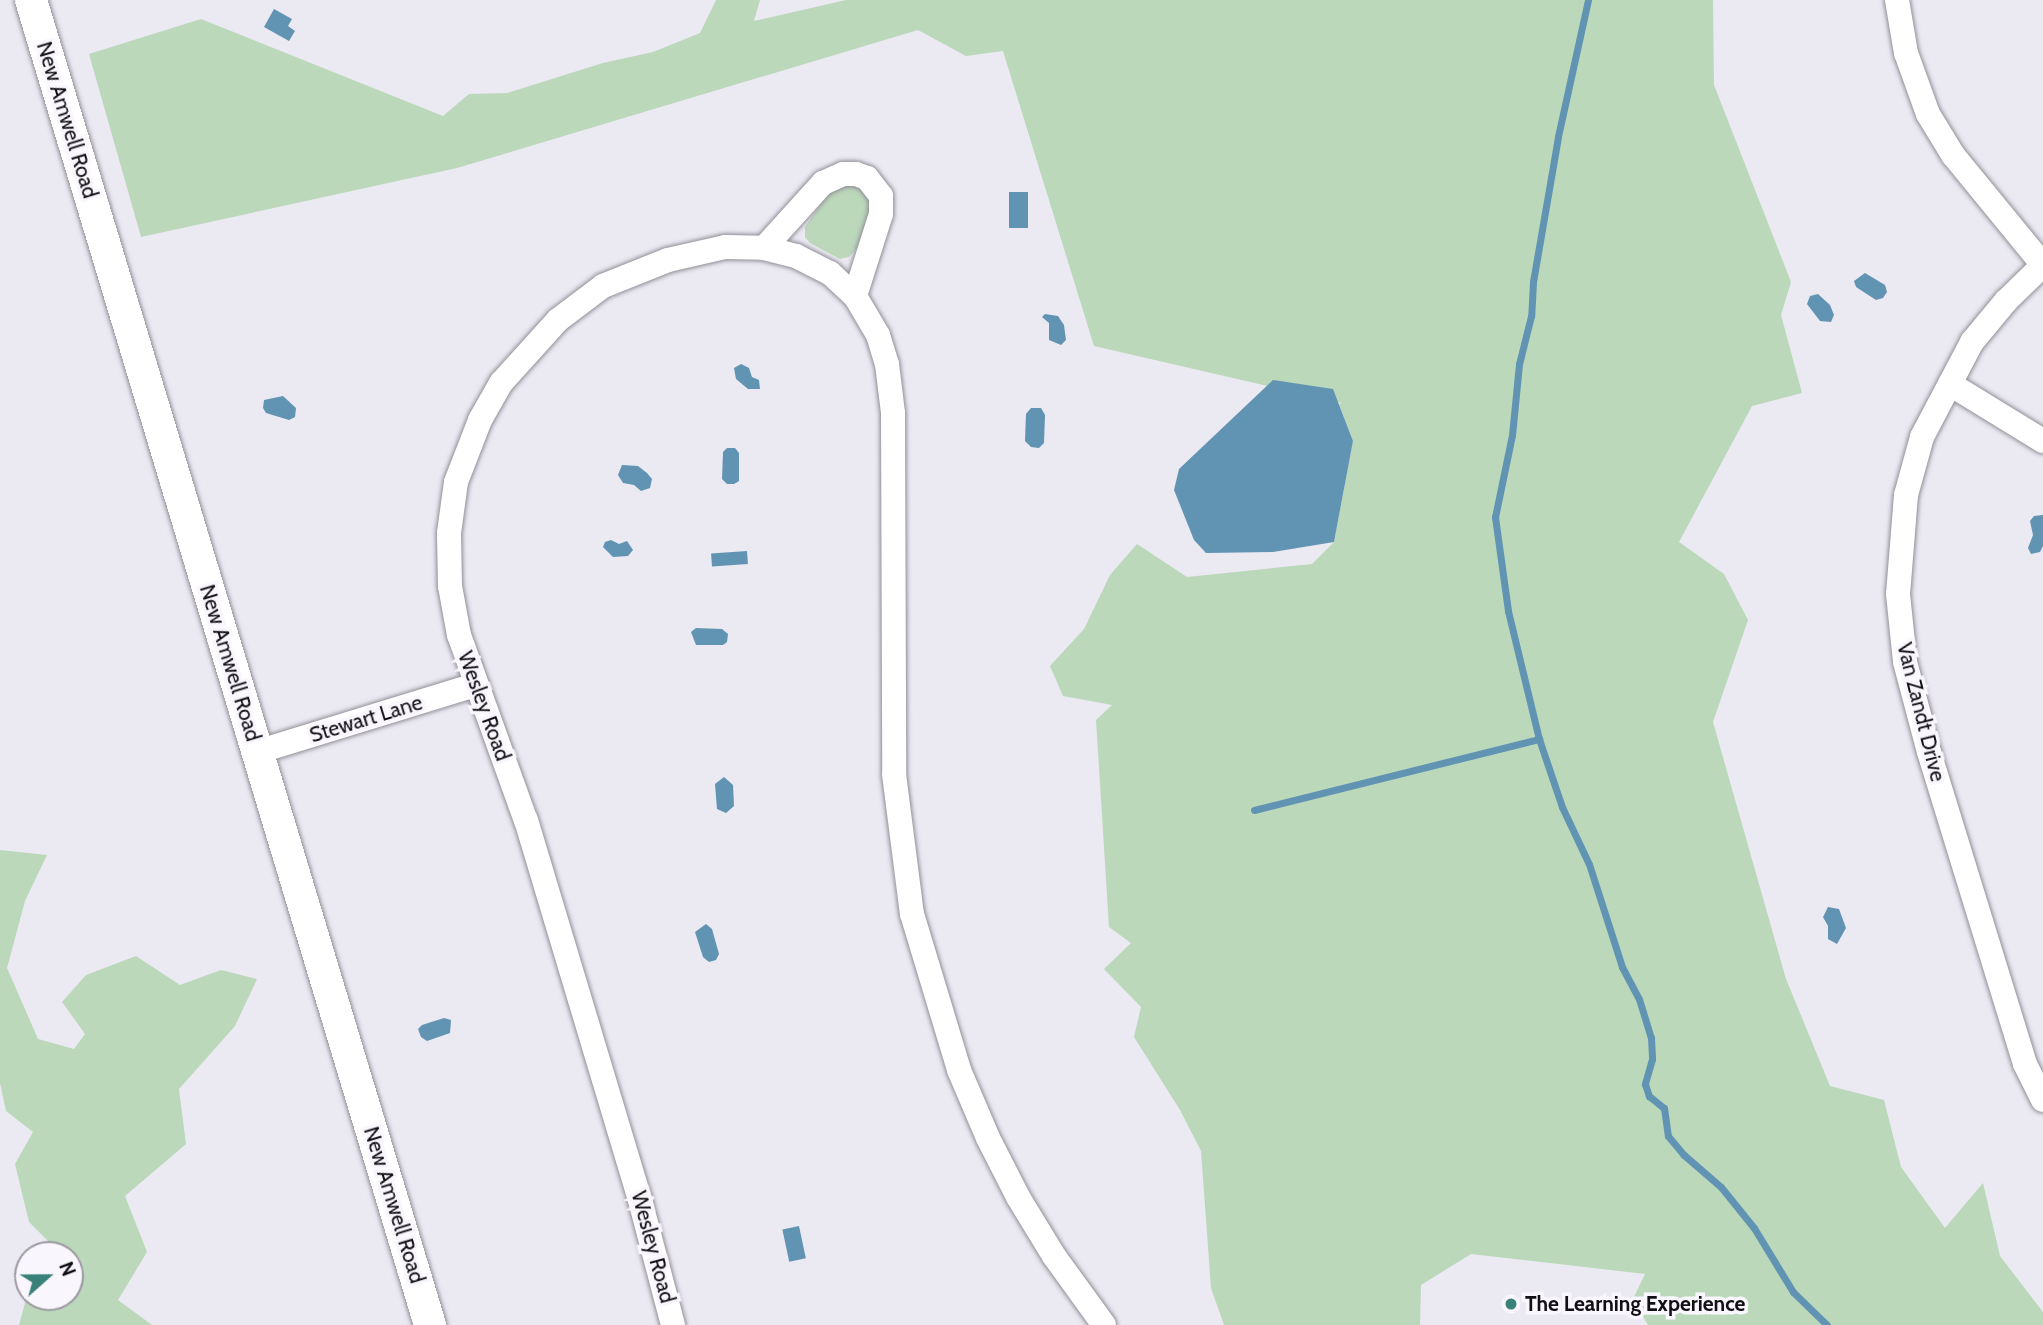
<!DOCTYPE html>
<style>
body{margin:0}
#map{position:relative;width:2043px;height:1325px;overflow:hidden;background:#ebe9f2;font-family:Cabin,sans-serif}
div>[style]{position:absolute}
.green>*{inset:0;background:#bbd8bb}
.water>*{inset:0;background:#6193b3;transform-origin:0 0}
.stream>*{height:7px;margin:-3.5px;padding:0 3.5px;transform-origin:3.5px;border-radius:3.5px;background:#6193b3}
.roads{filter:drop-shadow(0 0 2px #928f98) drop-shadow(0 0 2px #928f98)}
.minor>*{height:24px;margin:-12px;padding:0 12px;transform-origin:12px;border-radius:12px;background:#fff}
.tertiary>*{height:32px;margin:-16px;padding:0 16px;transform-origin:16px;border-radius:16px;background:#fff}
.dots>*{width:19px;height:19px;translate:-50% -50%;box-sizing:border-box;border:4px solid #f9f6fe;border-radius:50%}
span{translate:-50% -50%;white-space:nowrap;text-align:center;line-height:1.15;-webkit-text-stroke:7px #f9f6fe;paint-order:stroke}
.street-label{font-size:21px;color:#111013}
.poi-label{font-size:21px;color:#111013;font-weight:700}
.left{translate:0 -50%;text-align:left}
.north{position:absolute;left:14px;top:1241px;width:70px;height:70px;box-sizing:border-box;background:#f9f6fe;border:2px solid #9c9aa0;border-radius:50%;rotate:69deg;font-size:19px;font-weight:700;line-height:28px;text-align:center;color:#111013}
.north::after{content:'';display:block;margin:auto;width:24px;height:32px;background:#3a8179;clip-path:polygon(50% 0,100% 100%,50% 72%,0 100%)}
</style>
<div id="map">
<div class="green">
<div style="clip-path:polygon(716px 0,760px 0,754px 21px,846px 0,1713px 0,1714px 85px,1791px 282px,1781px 315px,1802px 393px,1752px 406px,1679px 542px,1724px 574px,1748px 620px,1713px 722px,1786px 979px,1830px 1086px,1884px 1100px,1901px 1167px,1945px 1228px,1983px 1183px,2000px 1256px,2043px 1312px,2043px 1325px,1648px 1325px,1633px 1299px,1645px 1274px,1471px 1254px,1421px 1285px,1420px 1325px,1224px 1325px,1211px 1288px,1201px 1151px,1180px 1110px,1134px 1037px,1141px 1007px,1104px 969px,1131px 943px,1109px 927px,1096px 720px,1112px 705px,1063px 696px,1050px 666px,1084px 629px,1110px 575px,1137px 544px,1187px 577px,1312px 564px,1334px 542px,1353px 441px,1339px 404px,1342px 403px,1094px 346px,1003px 51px,966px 56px,918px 30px,457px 168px,141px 237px,89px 54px,201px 19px,443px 116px,469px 94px,507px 93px,603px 63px,653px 52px,700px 33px)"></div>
<div style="clip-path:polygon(846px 183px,859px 187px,872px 204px,857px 248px,849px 257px,840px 259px,810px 243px,805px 237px,805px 227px,827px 195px)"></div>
<div style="clip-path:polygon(0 850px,47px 855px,25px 901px,7px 968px,38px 1039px,74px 1049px,85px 1034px,62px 1002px,86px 975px,136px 956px,180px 985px,221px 970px,257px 979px,235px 1026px,179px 1089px,186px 1144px,125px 1196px,147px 1252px,118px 1300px,152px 1325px,19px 1325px,28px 1292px,28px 1297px,70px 1297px,70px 1255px,57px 1255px,59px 1252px,29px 1222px,15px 1164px,33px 1132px,6px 1111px,0 1083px)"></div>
</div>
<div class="water">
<div style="clip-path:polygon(274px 9px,292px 19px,288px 26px,295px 31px,289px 41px,264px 27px)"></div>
<div style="left:1028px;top:192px;width:36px;height:19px;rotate:90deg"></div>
<div style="clip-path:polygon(1865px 273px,1885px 285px,1887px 292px,1883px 298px,1876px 300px,1856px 287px,1854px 281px)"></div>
<div style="clip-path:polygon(1818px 294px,1830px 305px,1834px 315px,1831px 322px,1820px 321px,1807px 304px,1810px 296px)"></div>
<div style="clip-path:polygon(1045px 314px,1058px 316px,1064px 325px,1066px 340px,1061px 345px,1049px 340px,1049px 323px,1042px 317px)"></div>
<div style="clip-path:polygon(741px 364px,749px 368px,752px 377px,759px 380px,760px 389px,748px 389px,736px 379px,734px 368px)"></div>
<div style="clip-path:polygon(1273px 380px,1333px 389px,1353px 441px,1334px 542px,1273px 552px,1206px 553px,1194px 540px,1174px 490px,1179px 469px)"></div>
<div style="clip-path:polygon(283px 396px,296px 408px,295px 417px,289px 420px,266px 413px,263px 408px,264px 400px)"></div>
<div style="clip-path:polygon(1031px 408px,1041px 408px,1045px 415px,1044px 443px,1039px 448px,1031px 447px,1025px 441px,1026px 414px)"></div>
<div style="clip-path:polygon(727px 448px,735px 448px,739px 453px,739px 481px,734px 484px,727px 484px,722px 479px,723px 452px)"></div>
<div style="clip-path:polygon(622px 465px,638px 466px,647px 473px,652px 479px,650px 488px,641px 491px,634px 485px,623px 483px,618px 475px)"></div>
<div style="clip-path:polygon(2043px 515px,2043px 546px,2040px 552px,2031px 554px,2028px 548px,2033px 535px,2030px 521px,2034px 516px)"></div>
<div style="clip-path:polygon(611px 540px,619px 544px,627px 541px,633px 550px,628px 556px,613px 557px,603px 547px,605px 542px)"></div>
<div style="left:747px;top:551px;width:13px;height:36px;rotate:86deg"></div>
<div style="clip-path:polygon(696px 628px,722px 629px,728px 634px,727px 642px,723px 645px,696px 645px,691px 632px)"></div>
<div style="clip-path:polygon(724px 777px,733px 785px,734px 806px,726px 813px,717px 809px,715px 784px)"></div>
<div style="clip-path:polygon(1828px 907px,1839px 909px,1846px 928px,1837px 944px,1828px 939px,1828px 926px,1823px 917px)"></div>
<div style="clip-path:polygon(706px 924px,712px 929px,719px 954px,716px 960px,709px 962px,703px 957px,695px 932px)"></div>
<div style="clip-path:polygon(444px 1018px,451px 1020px,450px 1033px,427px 1041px,421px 1037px,418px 1029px,422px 1025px)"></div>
<div style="left:799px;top:1226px;width:33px;height:17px;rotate:78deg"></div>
</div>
<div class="stream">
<div style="left:1588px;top:0;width:140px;rotate:102.4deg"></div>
<div style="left:1558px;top:137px;width:147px;rotate:99.8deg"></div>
<div style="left:1533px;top:282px;width:34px;rotate:93deg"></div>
<div style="left:1531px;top:316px;width:49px;rotate:104deg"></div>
<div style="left:1519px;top:364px;width:71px;rotate:95.6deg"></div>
<div style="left:1512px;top:435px;width:84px;rotate:101.7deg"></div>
<div style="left:1495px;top:517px;width:95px;rotate:82.1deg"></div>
<div style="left:1508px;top:611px;width:132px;rotate:76.4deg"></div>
<div style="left:1539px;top:739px;width:72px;rotate:71.3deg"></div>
<div style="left:1562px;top:807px;width:63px;rotate:64.7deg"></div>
<div style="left:1589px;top:864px;width:108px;rotate:72.2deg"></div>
<div style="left:1622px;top:967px;width:36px;rotate:62deg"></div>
<div style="left:1639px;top:999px;width:41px;rotate:72.9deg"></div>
<div style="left:1651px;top:1038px;width:21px;rotate:87deg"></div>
<div style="left:1652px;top:1059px;width:26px;rotate:106deg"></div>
<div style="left:1645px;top:1084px;width:13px;rotate:72deg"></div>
<div style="left:1649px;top:1096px;width:19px;rotate:39deg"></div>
<div style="left:1664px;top:1108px;width:28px;rotate:82deg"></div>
<div style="left:1668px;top:1136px;width:25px;rotate:50deg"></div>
<div style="left:1684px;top:1155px;width:49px;rotate:40.9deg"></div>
<div style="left:1721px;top:1187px;width:53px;rotate:51.2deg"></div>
<div style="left:1754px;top:1228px;width:75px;rotate:58.6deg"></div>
<div style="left:1793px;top:1292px;width:47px;rotate:44.1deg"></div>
<div style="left:1254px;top:810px;width:294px;rotate:-14deg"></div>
</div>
<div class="roads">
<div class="minor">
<div style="left:1897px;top:0;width:54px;rotate:80.4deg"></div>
<div style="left:1906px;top:53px;width:65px;rotate:70.2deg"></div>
<div style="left:1928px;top:114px;width:48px;rotate:58.6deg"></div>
<div style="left:1953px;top:155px;width:142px;rotate:50.7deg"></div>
<div style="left:764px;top:248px;width:88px;rotate:-47.8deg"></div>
<div style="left:823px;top:183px;width:22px;rotate:-24deg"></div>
<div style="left:843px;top:174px;width:13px"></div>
<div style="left:856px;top:174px;width:12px;rotate:20deg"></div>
<div style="left:867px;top:178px;width:23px;rotate:52deg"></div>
<div style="left:881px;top:196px;width:18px;rotate:90deg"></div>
<div style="left:881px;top:214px;width:86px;rotate:107.6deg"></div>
<div style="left:2043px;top:265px;width:52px;rotate:135.8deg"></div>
<div style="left:2006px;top:301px;width:53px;rotate:129.7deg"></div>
<div style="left:1972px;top:342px;width:107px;rotate:117.8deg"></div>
<div style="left:1922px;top:437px;width:60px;rotate:105.4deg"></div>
<div style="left:1906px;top:495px;width:99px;rotate:94.6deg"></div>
<div style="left:1898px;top:594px;width:68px;rotate:84.1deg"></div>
<div style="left:1905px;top:662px;width:93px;rotate:75.1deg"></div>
<div style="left:1929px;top:752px;width:326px;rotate:72.9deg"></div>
<div style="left:2025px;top:1064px;width:40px;rotate:63.4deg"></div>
<div style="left:1950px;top:384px;width:109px;rotate:31.5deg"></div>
<div style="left:257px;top:752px;width:228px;rotate:-17.1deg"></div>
<div style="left:673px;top:1325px;width:129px;rotate:-104.8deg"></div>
<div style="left:640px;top:1200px;width:396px;rotate:-106.7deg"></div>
<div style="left:526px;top:821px;width:198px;rotate:-109.8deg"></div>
<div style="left:459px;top:635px;width:50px;rotate:-100.4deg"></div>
<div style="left:450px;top:586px;width:53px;rotate:-91.1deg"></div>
<div style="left:449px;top:533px;width:51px;rotate:-82.2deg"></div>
<div style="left:456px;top:482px;width:66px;rotate:-68.8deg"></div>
<div style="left:480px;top:420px;width:43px;rotate:-60.4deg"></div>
<div style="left:501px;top:383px;width:85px;rotate:-47.9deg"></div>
<div style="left:558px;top:320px;width:56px;rotate:-37.1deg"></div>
<div style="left:603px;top:286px;width:70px;rotate:-21.8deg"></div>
<div style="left:668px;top:260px;width:58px;rotate:-12.8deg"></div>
<div style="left:725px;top:247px;width:39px;rotate:1deg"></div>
<div style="left:764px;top:248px;width:33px;rotate:14deg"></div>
<div style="left:796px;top:256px;width:38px;rotate:27deg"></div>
<div style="left:830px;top:273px;width:34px;rotate:43deg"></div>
<div style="left:855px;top:296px;width:45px;rotate:59.5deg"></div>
<div style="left:878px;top:335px;width:30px;rotate:73deg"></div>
<div style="left:887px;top:364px;width:49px;rotate:83deg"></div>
<div style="left:893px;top:413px;width:361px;rotate:89.8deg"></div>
<div style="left:894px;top:774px;width:141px;rotate:82.7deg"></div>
<div style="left:912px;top:914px;width:163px;rotate:73.2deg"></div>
<div style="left:959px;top:1070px;width:74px;rotate:66.9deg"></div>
<div style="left:988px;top:1138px;width:66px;rotate:63deg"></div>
<div style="left:1018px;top:1197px;width:69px;rotate:58.6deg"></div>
<div style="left:1054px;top:1256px;width:85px;rotate:54.1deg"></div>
</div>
<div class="tertiary">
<div style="left:31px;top:0;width:1384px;rotate:73.24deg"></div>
</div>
</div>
<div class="dots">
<div style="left:1511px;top:1304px;background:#3a8179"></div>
</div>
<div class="street-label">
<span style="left:67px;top:120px;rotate:73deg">New Amwell Road</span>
<span style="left:230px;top:663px;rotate:73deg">New Amwell Road</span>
<span style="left:484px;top:706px;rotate:70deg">Wesley Road</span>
<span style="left:1921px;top:712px;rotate:76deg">Van Zandt Drive</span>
<span style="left:366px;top:719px;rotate:-17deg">Stewart Lane</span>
<span style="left:394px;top:1205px;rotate:73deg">New Amwell Road</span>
<span style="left:653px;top:1247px;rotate:75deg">Wesley Road</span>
</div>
<div class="poi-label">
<span class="left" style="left:1525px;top:1304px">The Learning Experience</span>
</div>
<div class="north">N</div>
</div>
